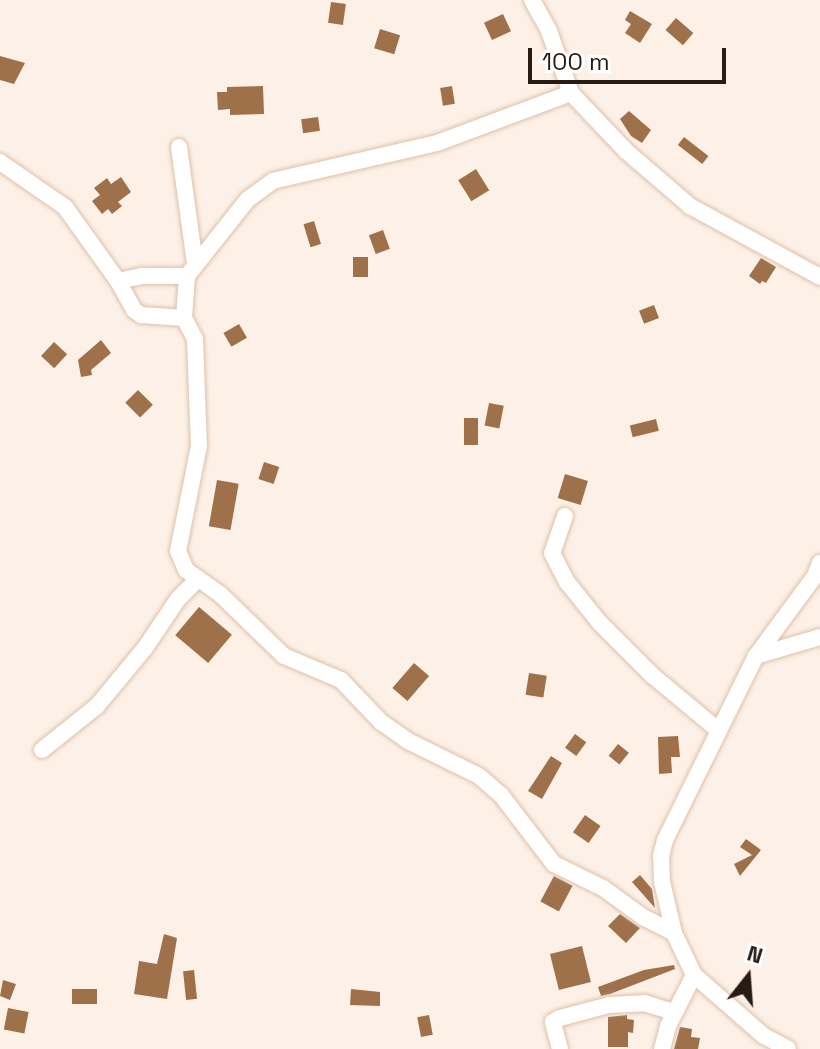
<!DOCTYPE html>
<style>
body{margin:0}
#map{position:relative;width:820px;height:1049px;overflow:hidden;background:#fdf1e7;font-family:"Space Grotesk",sans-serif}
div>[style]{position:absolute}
.building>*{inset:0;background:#9e714b;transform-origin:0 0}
.roads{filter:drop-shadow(0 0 2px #dec1a9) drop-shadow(0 0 2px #dec1a9)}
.street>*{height:16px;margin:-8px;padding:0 8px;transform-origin:8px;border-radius:8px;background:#fff}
span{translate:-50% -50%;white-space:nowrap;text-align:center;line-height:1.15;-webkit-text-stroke:8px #fff;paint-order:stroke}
.north{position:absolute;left:708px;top:937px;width:80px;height:80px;-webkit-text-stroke:6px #fff;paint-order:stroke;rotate:17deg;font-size:22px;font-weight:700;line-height:32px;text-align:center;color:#271c14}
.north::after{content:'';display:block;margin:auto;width:28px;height:36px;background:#271c14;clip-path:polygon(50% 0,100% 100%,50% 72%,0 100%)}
.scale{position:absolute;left:528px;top:48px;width:198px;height:36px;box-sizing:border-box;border:4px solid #271c14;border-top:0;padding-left:10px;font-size:24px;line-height:28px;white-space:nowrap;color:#271c14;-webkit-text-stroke:6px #fff;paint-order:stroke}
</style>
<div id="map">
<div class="building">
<div style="left:331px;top:2px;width:15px;height:21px;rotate:8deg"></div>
<div style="clip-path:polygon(630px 11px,652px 24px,640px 43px,625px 33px,631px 24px,625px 20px)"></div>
<div style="left:503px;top:14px;width:19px;height:21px;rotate:65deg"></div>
<div style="left:676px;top:18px;width:23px;height:16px;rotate:41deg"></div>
<div style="left:380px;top:29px;width:21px;height:20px;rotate:17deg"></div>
<div style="clip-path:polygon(0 56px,25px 63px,14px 84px,0 80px)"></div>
<div style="clip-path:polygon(263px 86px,264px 114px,230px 115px,230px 109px,218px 110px,217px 92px,227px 92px,227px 87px)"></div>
<div style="left:452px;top:86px;width:18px;height:12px;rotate:81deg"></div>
<div style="clip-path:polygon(629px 111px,651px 130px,642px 143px,631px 136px,620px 119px)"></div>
<div style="left:318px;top:117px;width:14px;height:17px;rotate:82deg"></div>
<div style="left:684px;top:137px;width:31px;height:10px;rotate:38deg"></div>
<div style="left:476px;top:169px;width:25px;height:21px;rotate:58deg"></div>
<div style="clip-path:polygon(121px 177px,131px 192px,118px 202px,122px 206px,112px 214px,108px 209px,102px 214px,92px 201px,100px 195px,94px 188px,107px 178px,111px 184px)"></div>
<div style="left:314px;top:221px;width:24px;height:11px;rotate:73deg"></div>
<div style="left:383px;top:230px;width:20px;height:15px;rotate:70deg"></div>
<div style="left:353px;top:257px;width:15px;height:20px"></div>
<div style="clip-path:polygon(761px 258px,776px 267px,766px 283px,762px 281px,760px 284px,749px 276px)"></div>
<div style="left:654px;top:305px;width:14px;height:16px;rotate:69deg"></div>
<div style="left:239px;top:324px;width:16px;height:18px;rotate:60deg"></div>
<div style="clip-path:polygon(101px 340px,111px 353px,91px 370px,92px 375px,81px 377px,78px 360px)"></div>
<div style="left:54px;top:342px;width:18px;height:19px;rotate:43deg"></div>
<div style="left:138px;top:390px;width:21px;height:18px;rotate:45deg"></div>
<div style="left:489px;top:403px;width:15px;height:23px;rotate:11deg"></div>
<div style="left:464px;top:418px;width:14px;height:27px"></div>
<div style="left:656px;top:419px;width:12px;height:27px;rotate:76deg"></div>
<div style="left:264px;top:462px;width:16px;height:18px;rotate:18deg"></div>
<div style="left:565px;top:474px;width:24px;height:25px;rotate:17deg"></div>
<div style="left:217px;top:480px;width:22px;height:47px;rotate:10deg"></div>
<div style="left:199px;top:607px;width:43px;height:37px;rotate:40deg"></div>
<div style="left:414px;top:663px;width:20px;height:33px;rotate:41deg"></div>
<div style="left:529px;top:673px;width:18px;height:22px;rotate:9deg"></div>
<div style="left:575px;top:734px;width:14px;height:17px;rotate:36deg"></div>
<div style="clip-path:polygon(678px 736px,680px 757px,671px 757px,672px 773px,659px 774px,658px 737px)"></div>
<div style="left:618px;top:744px;width:14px;height:15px;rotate:39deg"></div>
<div style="clip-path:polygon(551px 756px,562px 763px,542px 799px,528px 791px)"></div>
<div style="left:585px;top:815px;width:19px;height:21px;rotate:35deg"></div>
<div style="clip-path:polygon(746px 839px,761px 850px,740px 876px,734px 864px,752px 855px,740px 847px)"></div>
<div style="clip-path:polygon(640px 875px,652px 889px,655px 908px,632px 882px)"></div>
<div style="left:554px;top:876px;width:21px;height:29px;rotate:28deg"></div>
<div style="clip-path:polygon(620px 914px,640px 928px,626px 943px,608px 926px)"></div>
<div style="clip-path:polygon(164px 934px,177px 938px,167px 999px,134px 994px,139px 961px,157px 964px)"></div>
<div style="left:582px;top:946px;width:37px;height:33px;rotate:76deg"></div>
<div style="clip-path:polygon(674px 965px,675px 969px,610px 994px,601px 996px,598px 987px,644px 970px)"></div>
<div style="left:194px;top:970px;width:29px;height:11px;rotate:84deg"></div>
<div style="clip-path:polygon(3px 980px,16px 984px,10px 1000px,0 996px)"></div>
<div style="left:97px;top:989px;width:15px;height:25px;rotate:90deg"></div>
<div style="clip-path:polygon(351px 989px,380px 992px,380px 1006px,350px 1005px)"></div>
<div style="left:8px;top:1008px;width:21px;height:22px;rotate:11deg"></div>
<div style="left:429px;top:1015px;width:20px;height:12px;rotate:79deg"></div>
<div style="clip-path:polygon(627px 1015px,627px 1019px,634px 1020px,633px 1033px,628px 1032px,628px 1047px,608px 1047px,608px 1017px)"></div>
<div style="clip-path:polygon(680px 1027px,692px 1029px,691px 1037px,700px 1038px,698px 1049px,674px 1049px)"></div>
</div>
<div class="roads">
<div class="street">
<div style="left:532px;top:0;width:35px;rotate:61deg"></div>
<div style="left:549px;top:31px;width:66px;rotate:70.5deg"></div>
<div style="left:571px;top:93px;width:80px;rotate:46.5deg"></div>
<div style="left:626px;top:151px;width:84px;rotate:40.7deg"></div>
<div style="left:690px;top:206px;width:148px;rotate:28.6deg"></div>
<div style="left:571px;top:93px;width:143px;rotate:159.5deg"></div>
<div style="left:437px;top:143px;width:168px;rotate:167deg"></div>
<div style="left:273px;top:181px;width:31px;rotate:144deg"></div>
<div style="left:248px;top:199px;width:98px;rotate:128.4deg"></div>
<div style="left:187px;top:276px;width:42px;rotate:94.1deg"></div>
<div style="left:184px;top:318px;width:24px;rotate:62deg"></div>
<div style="left:195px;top:339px;width:107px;rotate:87.9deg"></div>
<div style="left:199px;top:446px;width:107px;rotate:101.3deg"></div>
<div style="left:178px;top:551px;width:21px;rotate:67deg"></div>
<div style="left:186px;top:570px;width:42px;rotate:35.2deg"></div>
<div style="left:220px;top:594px;width:89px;rotate:44.1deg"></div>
<div style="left:284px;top:656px;width:62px;rotate:22.8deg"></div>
<div style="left:341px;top:680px;width:58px;rotate:46.4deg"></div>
<div style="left:381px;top:722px;width:33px;rotate:35deg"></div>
<div style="left:408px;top:741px;width:79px;rotate:26.2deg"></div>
<div style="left:479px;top:776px;width:29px;rotate:41deg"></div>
<div style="left:501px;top:795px;width:87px;rotate:52.5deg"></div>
<div style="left:554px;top:864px;width:55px;rotate:26.1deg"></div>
<div style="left:603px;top:888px;width:49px;rotate:35.9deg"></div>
<div style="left:643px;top:917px;width:35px;rotate:27deg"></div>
<div style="left:179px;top:147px;width:118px;rotate:82.2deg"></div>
<div style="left:0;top:162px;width:79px;rotate:34.7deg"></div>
<div style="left:65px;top:207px;width:91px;rotate:54.4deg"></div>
<div style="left:118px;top:281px;width:33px;rotate:61deg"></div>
<div style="left:134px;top:310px;width:9px;rotate:36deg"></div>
<div style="left:141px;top:315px;width:43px;rotate:4deg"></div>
<div style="left:118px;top:281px;width:25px;rotate:-12deg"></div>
<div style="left:142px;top:276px;width:45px"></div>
<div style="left:565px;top:516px;width:39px;rotate:109deg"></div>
<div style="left:552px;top:553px;width:33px;rotate:63deg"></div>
<div style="left:567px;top:582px;width:51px;rotate:51.3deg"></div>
<div style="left:599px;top:622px;width:76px;rotate:45deg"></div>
<div style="left:653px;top:676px;width:85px;rotate:39.7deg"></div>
<div style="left:756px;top:656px;width:67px;rotate:-16.5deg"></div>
<div style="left:42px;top:750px;width:70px;rotate:-38.7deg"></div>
<div style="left:97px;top:706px;width:75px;rotate:-50.4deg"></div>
<div style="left:145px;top:648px;width:59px;rotate:-56deg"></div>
<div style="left:178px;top:599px;width:28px;rotate:-45deg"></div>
<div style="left:694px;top:975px;width:93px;rotate:41.1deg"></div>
<div style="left:764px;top:1036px;width:27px;rotate:28deg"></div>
<div style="left:560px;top:1049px;width:28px;rotate:-105deg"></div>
<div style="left:553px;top:1022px;width:8px;rotate:-30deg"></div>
<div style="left:560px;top:1018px;width:51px;rotate:-14.9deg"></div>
<div style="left:609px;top:1005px;width:35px;rotate:-3deg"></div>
<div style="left:644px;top:1003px;width:31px;rotate:17deg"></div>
<div style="left:662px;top:1049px;width:24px;rotate:-75deg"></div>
<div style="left:668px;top:1026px;width:57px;rotate:-63deg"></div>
<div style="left:694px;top:975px;width:47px;rotate:-115.5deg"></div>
<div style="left:674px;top:933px;width:52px;rotate:-103.2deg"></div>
<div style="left:662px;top:882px;width:26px;rotate:-92deg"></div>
<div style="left:661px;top:856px;width:16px;rotate:-76deg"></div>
<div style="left:665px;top:840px;width:205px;rotate:-63.7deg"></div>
<div style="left:756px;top:656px;width:99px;rotate:-53.6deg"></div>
<div style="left:815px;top:576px;width:14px;rotate:-69deg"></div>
</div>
</div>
<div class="north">N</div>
<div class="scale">100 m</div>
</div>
